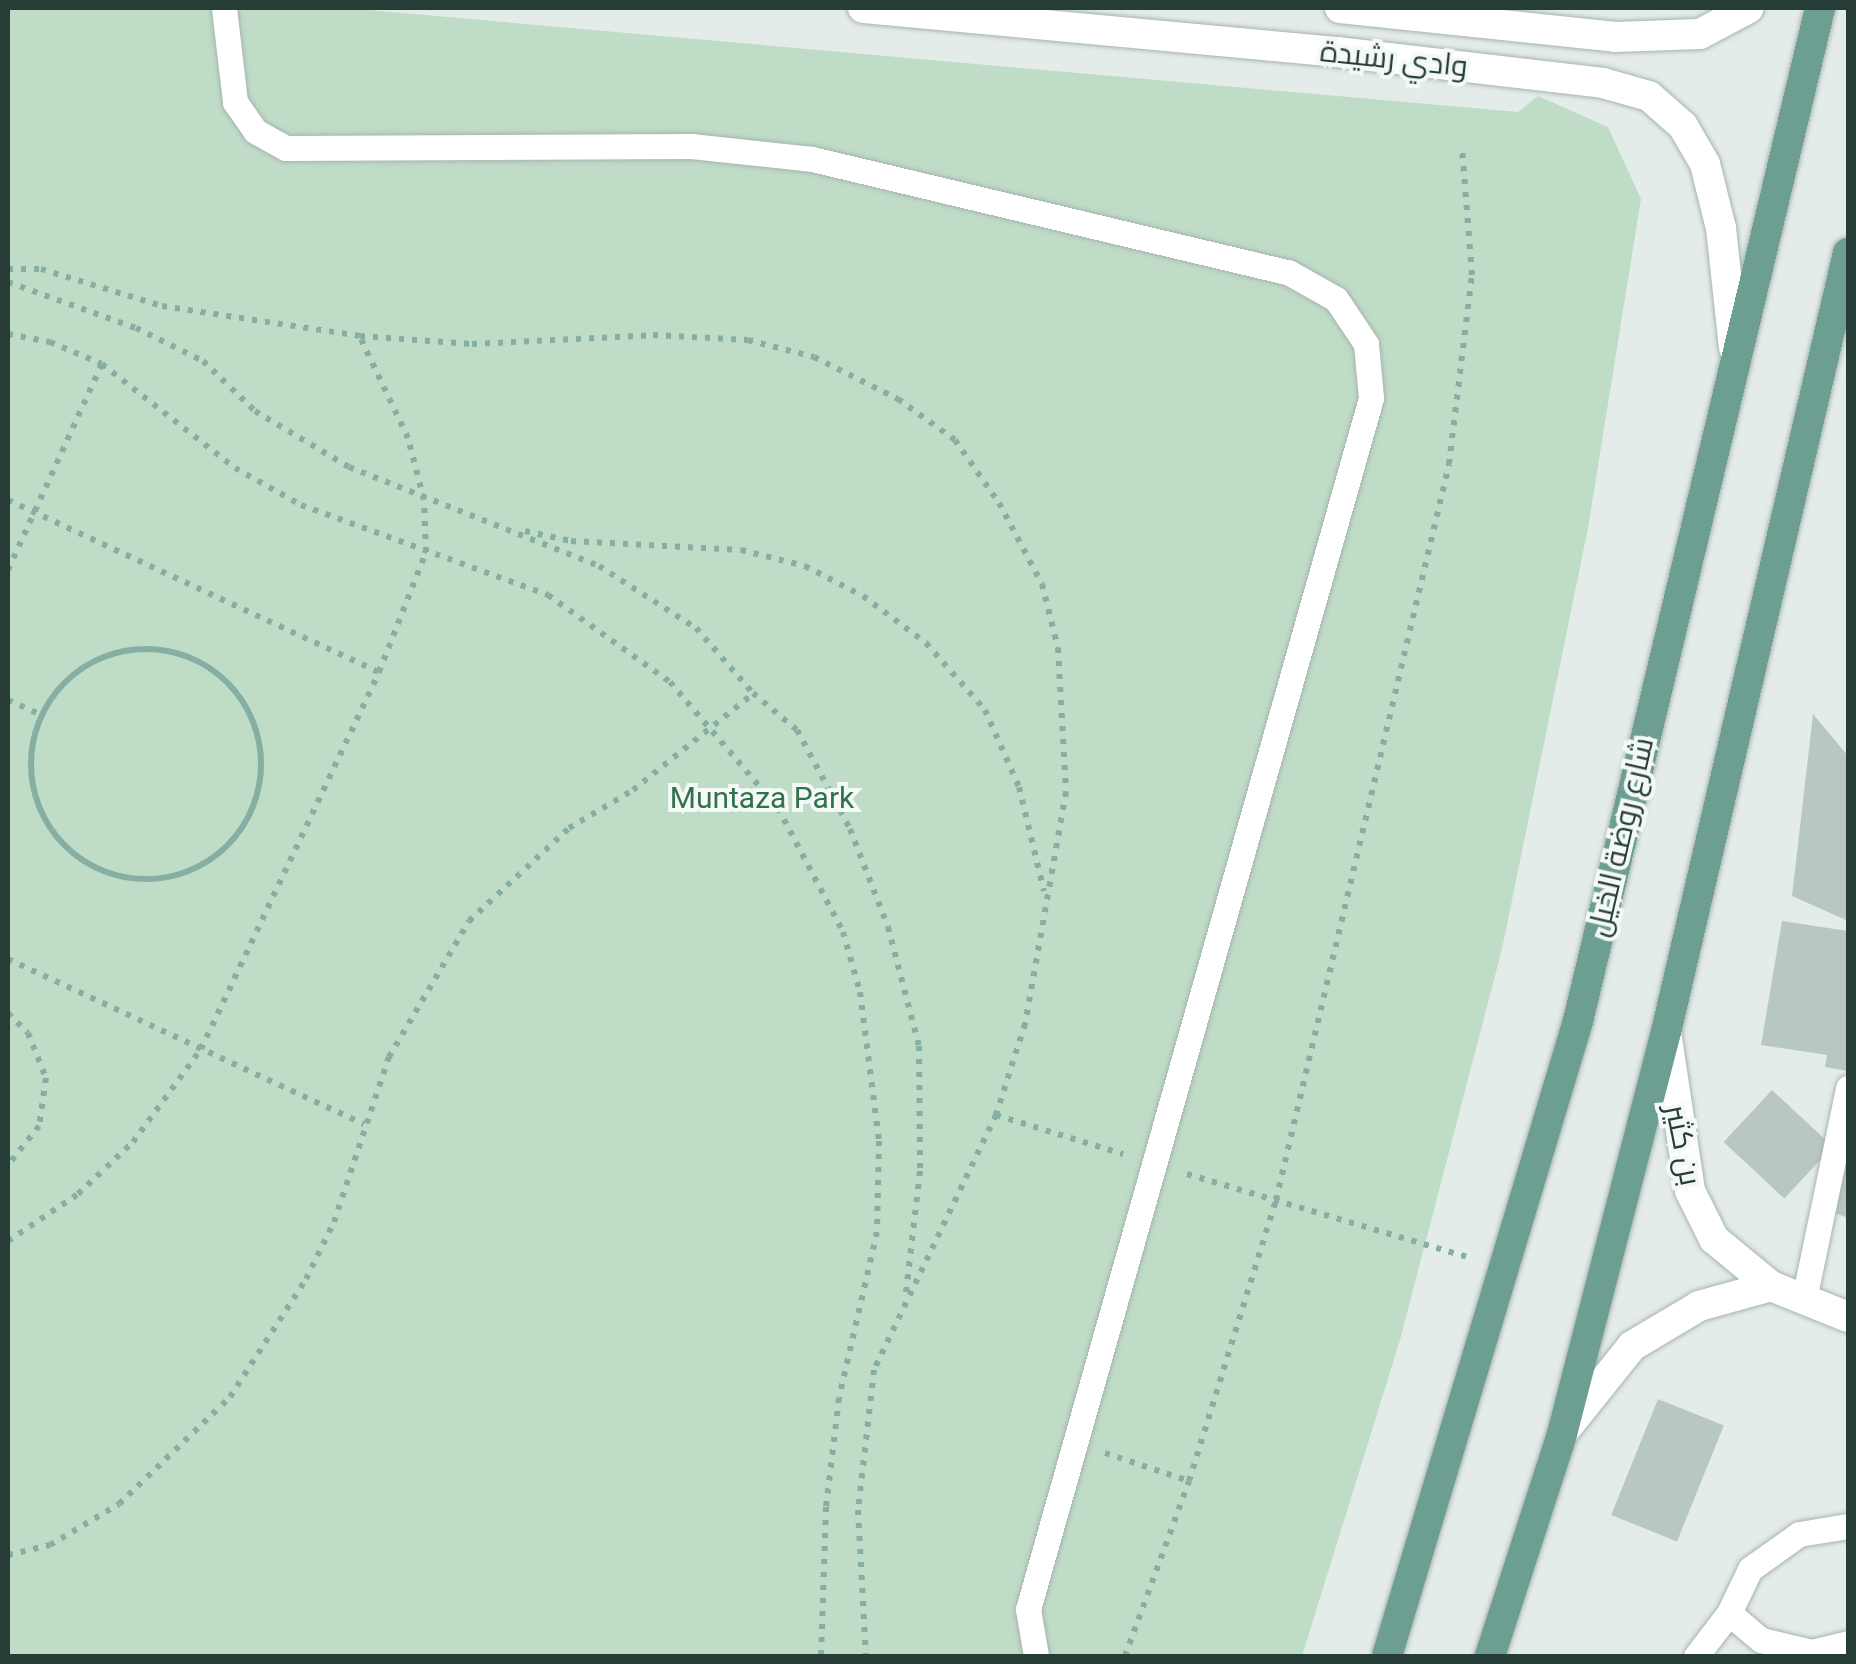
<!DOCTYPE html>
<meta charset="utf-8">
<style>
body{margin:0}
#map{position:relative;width:1856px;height:1664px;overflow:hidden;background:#e4ece9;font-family:Roboto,Cairo,sans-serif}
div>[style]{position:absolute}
.green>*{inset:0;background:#bfdcc7}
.building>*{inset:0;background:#b9c7c2;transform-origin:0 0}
.path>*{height:6px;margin-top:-3px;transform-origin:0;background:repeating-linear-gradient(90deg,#87aea2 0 5px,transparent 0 13px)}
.path>.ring{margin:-3px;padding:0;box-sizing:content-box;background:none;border:6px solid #87aea2;border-radius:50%}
.roads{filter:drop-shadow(0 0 2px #a7b4b0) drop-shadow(0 0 2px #a7b4b0)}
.service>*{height:25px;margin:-12.5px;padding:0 12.5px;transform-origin:12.5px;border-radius:12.5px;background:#fff}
.minor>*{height:30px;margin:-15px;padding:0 15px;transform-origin:15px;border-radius:15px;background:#fff}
.primary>*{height:30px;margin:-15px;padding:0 15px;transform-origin:15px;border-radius:15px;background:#6c9e92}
span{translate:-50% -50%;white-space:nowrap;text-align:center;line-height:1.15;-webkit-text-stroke:8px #f4f9f7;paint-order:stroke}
.street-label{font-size:30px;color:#253d36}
.park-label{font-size:30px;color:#32714a}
.frame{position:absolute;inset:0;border:10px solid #253d36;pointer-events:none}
</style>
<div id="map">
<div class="green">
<div style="clip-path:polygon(8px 8px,346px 8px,1518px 112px,1538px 96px,1608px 127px,1641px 199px,1588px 528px,1502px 949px,1400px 1340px,1302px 1656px,8px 1656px)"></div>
</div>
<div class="building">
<div style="clip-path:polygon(1813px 714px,1848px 756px,1848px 921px,1792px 896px)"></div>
<div style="clip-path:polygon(1782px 921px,1848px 931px,1848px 1071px,1825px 1067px,1827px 1055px,1761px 1045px)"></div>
<div style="left:1772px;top:1090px;width:83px;height:71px;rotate:43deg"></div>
<div style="clip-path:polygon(1848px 1126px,1848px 1218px,1827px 1210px)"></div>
<div style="left:1658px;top:1399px;width:71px;height:125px;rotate:22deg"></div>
</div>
<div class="path">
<div style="left:8px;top:269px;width:33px"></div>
<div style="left:41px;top:269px;width:127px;rotate:17deg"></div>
<div style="left:162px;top:306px;width:200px;rotate:8.6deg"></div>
<div style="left:360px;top:336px;width:112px;rotate:4.1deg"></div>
<div style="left:472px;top:344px;width:181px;rotate:-2.8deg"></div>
<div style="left:653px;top:335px;width:95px;rotate:3deg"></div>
<div style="left:748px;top:340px;width:68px;rotate:14.4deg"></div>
<div style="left:814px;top:357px;width:94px;rotate:26.6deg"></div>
<div style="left:898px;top:399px;width:70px;rotate:35.7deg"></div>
<div style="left:955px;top:440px;width:77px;rotate:55.1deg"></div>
<div style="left:999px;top:503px;width:92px;rotate:62deg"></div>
<div style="left:1042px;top:584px;width:66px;rotate:76deg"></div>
<div style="left:1058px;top:648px;width:144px;rotate:86.8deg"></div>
<div style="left:1066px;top:792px;width:236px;rotate:100deg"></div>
<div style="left:1025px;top:1024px;width:96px;rotate:107.7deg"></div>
<div style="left:996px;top:1115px;width:283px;rotate:115.6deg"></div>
<div style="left:874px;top:1370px;width:141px;rotate:96.5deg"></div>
<div style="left:858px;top:1510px;width:146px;rotate:86.9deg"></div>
<div style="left:8px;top:282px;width:136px;rotate:19.8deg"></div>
<div style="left:136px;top:328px;width:75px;rotate:26.2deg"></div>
<div style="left:203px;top:361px;width:72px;rotate:43.9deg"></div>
<div style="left:255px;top:411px;width:109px;rotate:30.8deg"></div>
<div style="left:349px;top:467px;width:269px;rotate:21.6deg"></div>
<div style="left:599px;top:566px;width:115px;rotate:32.6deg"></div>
<div style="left:696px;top:628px;width:86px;rotate:48.8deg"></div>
<div style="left:753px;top:693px;width:57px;rotate:40.1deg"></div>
<div style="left:797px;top:730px;width:112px;rotate:61.8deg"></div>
<div style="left:850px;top:829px;width:105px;rotate:68.8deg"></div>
<div style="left:888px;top:927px;width:123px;rotate:75.4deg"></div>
<div style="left:919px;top:1046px;width:125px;rotate:89.5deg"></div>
<div style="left:920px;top:1171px;width:122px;rotate:96.6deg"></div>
<div style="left:8px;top:334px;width:43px;rotate:10.8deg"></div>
<div style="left:50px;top:342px;width:56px;rotate:22.9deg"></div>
<div style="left:102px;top:364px;width:169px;rotate:38deg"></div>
<div style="left:235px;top:468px;width:76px;rotate:29.3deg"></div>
<div style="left:301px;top:505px;width:263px;rotate:20deg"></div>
<div style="left:548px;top:595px;width:150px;rotate:35.5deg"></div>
<div style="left:670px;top:682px;width:166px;rotate:49.4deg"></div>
<div style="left:778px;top:808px;width:140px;rotate:62.3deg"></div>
<div style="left:843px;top:932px;width:62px;rotate:74.2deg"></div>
<div style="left:860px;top:992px;width:150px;rotate:82.7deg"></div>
<div style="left:879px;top:1141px;width:91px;rotate:91.3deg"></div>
<div style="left:877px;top:1232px;width:170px;rotate:102.9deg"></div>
<div style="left:839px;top:1398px;width:110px;rotate:96.8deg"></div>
<div style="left:826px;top:1507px;width:149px;rotate:91.9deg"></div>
<div style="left:8px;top:500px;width:408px;rotate:24.9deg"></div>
<div style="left:525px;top:531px;width:47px;rotate:12.3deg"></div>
<div style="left:571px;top:541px;width:170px;rotate:3deg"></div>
<div style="left:741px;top:550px;width:66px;rotate:14deg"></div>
<div style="left:805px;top:566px;width:65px;rotate:27.3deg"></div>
<div style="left:863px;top:596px;width:79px;rotate:36.7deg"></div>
<div style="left:926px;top:643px;width:89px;rotate:48.6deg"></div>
<div style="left:985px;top:710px;width:84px;rotate:66.2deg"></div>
<div style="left:1019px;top:787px;width:107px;rotate:76.5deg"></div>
<div style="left:8px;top:570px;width:226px;rotate:-65.5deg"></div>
<div class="ring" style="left:31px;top:649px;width:224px;height:224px"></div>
<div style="left:8px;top:700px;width:36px;rotate:24deg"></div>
<div style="left:8px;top:959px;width:392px;rotate:24.9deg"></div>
<div style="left:8px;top:1013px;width:28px;rotate:45deg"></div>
<div style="left:28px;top:1033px;width:48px;rotate:68.2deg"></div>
<div style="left:46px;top:1078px;width:49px;rotate:98.3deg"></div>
<div style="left:39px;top:1126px;width:50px;rotate:128.5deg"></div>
<div style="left:996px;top:1115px;width:133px;rotate:17.1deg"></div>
<div style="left:1187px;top:1174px;width:292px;rotate:16.5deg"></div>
<div style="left:8px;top:1241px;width:84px;rotate:-33.9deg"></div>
<div style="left:78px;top:1194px;width:76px;rotate:-43.4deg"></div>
<div style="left:133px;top:1142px;width:115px;rotate:-53.8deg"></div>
<div style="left:201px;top:1049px;width:417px;rotate:-64.7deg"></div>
<div style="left:379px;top:672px;width:129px;rotate:-68.6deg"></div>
<div style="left:426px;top:552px;width:52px;rotate:-92.2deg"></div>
<div style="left:424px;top:500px;width:64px;rotate:-104.5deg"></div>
<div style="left:408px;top:438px;width:112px;rotate:-115.4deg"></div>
<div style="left:1105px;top:1453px;width:89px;rotate:18.4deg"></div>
<div style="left:8px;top:1555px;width:43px;rotate:-13.4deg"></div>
<div style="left:50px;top:1545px;width:80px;rotate:-30.7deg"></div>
<div style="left:119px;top:1504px;width:154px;rotate:-43.9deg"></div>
<div style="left:230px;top:1397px;width:140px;rotate:-57.2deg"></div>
<div style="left:306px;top:1279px;width:64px;rotate:-63.8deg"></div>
<div style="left:334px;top:1222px;width:174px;rotate:-71.6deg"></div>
<div style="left:389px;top:1057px;width:158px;rotate:-59.5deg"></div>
<div style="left:469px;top:921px;width:137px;rotate:-42.9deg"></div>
<div style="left:569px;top:828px;width:74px;rotate:-30.7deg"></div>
<div style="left:633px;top:790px;width:154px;rotate:-38.7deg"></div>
<div style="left:1125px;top:1656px;width:186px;rotate:-69.9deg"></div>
<div style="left:1189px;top:1481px;width:294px;rotate:-72.8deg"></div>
<div style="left:1276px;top:1200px;width:756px;rotate:-76.77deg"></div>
<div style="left:1449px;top:464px;width:190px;rotate:-83.1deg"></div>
<div style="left:1472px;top:275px;width:127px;rotate:-94.5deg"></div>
</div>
<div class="roads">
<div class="service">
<div style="left:224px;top:8px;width:95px;rotate:83.3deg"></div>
<div style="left:235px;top:102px;width:35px;rotate:55deg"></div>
<div style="left:255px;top:131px;width:35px;rotate:29deg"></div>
<div style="left:286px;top:148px;width:405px;rotate:-0.3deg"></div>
<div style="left:691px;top:146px;width:122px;rotate:6.1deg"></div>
<div style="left:812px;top:159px;width:489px;rotate:13.4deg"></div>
<div style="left:1288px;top:272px;width:55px;rotate:29.4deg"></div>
<div style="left:1336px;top:299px;width:54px;rotate:56.3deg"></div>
<div style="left:1366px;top:344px;width:54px;rotate:84.7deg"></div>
<div style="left:1371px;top:398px;width:1259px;rotate:105.81deg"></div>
<div style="left:1028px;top:1609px;width:48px;rotate:80.3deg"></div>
<div style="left:1804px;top:1299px;width:216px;rotate:-78.2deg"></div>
<div style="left:1729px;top:1613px;width:42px;rotate:40.2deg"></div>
<div style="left:1761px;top:1640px;width:52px;rotate:13.2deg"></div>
<div style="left:1812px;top:1652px;width:37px;rotate:-14deg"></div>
<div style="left:1696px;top:1656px;width:54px;rotate:-52.5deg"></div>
<div style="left:1729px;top:1613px;width:49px;rotate:-64.5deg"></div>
<div style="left:1750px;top:1569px;width:60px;rotate:-35.5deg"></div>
<div style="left:1799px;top:1534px;width:50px;rotate:-9.3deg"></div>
</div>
<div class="minor">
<div style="left:863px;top:8px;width:476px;rotate:5.3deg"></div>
<div style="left:1337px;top:52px;width:268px;rotate:6.6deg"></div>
<div style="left:1603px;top:83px;width:48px;rotate:15.8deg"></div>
<div style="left:1649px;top:96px;width:45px;rotate:41.4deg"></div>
<div style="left:1683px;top:126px;width:44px;rotate:59.9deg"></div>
<div style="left:1705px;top:164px;width:66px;rotate:76deg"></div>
<div style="left:1721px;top:228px;width:120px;rotate:83.8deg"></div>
<div style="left:1340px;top:8px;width:277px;rotate:6deg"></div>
<div style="left:1615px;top:37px;width:85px;rotate:-2deg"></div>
<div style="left:1700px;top:34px;width:55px;rotate:-28deg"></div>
<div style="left:1666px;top:1032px;width:161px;rotate:81.4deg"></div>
<div style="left:1690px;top:1191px;width:54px;rotate:63.4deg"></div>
<div style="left:1714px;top:1239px;width:74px;rotate:39.5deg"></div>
<div style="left:1771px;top:1286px;width:83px;rotate:21.9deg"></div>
<div style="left:1564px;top:1431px;width:109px;rotate:-51.3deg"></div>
<div style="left:1632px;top:1346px;width:78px;rotate:-30.8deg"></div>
<div style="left:1699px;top:1306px;width:75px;rotate:-15.5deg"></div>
</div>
<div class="primary">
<div style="left:1387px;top:1656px;width:663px;rotate:-73.26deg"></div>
<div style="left:1578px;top:1021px;width:1042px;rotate:-76.56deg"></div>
<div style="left:1490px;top:1656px;width:233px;rotate:-72deg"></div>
<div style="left:1562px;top:1434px;width:415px;rotate:-75.5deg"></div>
<div style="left:1666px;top:1032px;width:800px;rotate:-76.85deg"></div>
</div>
</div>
<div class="street-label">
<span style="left:1394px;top:59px;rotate:6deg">وادي رشيدة</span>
<span style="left:1621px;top:837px;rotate:-77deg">شارع روضة الخيل</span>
<span style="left:1683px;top:1145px;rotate:79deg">بن كثير</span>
</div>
<div class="park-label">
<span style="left:762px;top:798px">Muntaza Park</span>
</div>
<div class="frame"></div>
</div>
